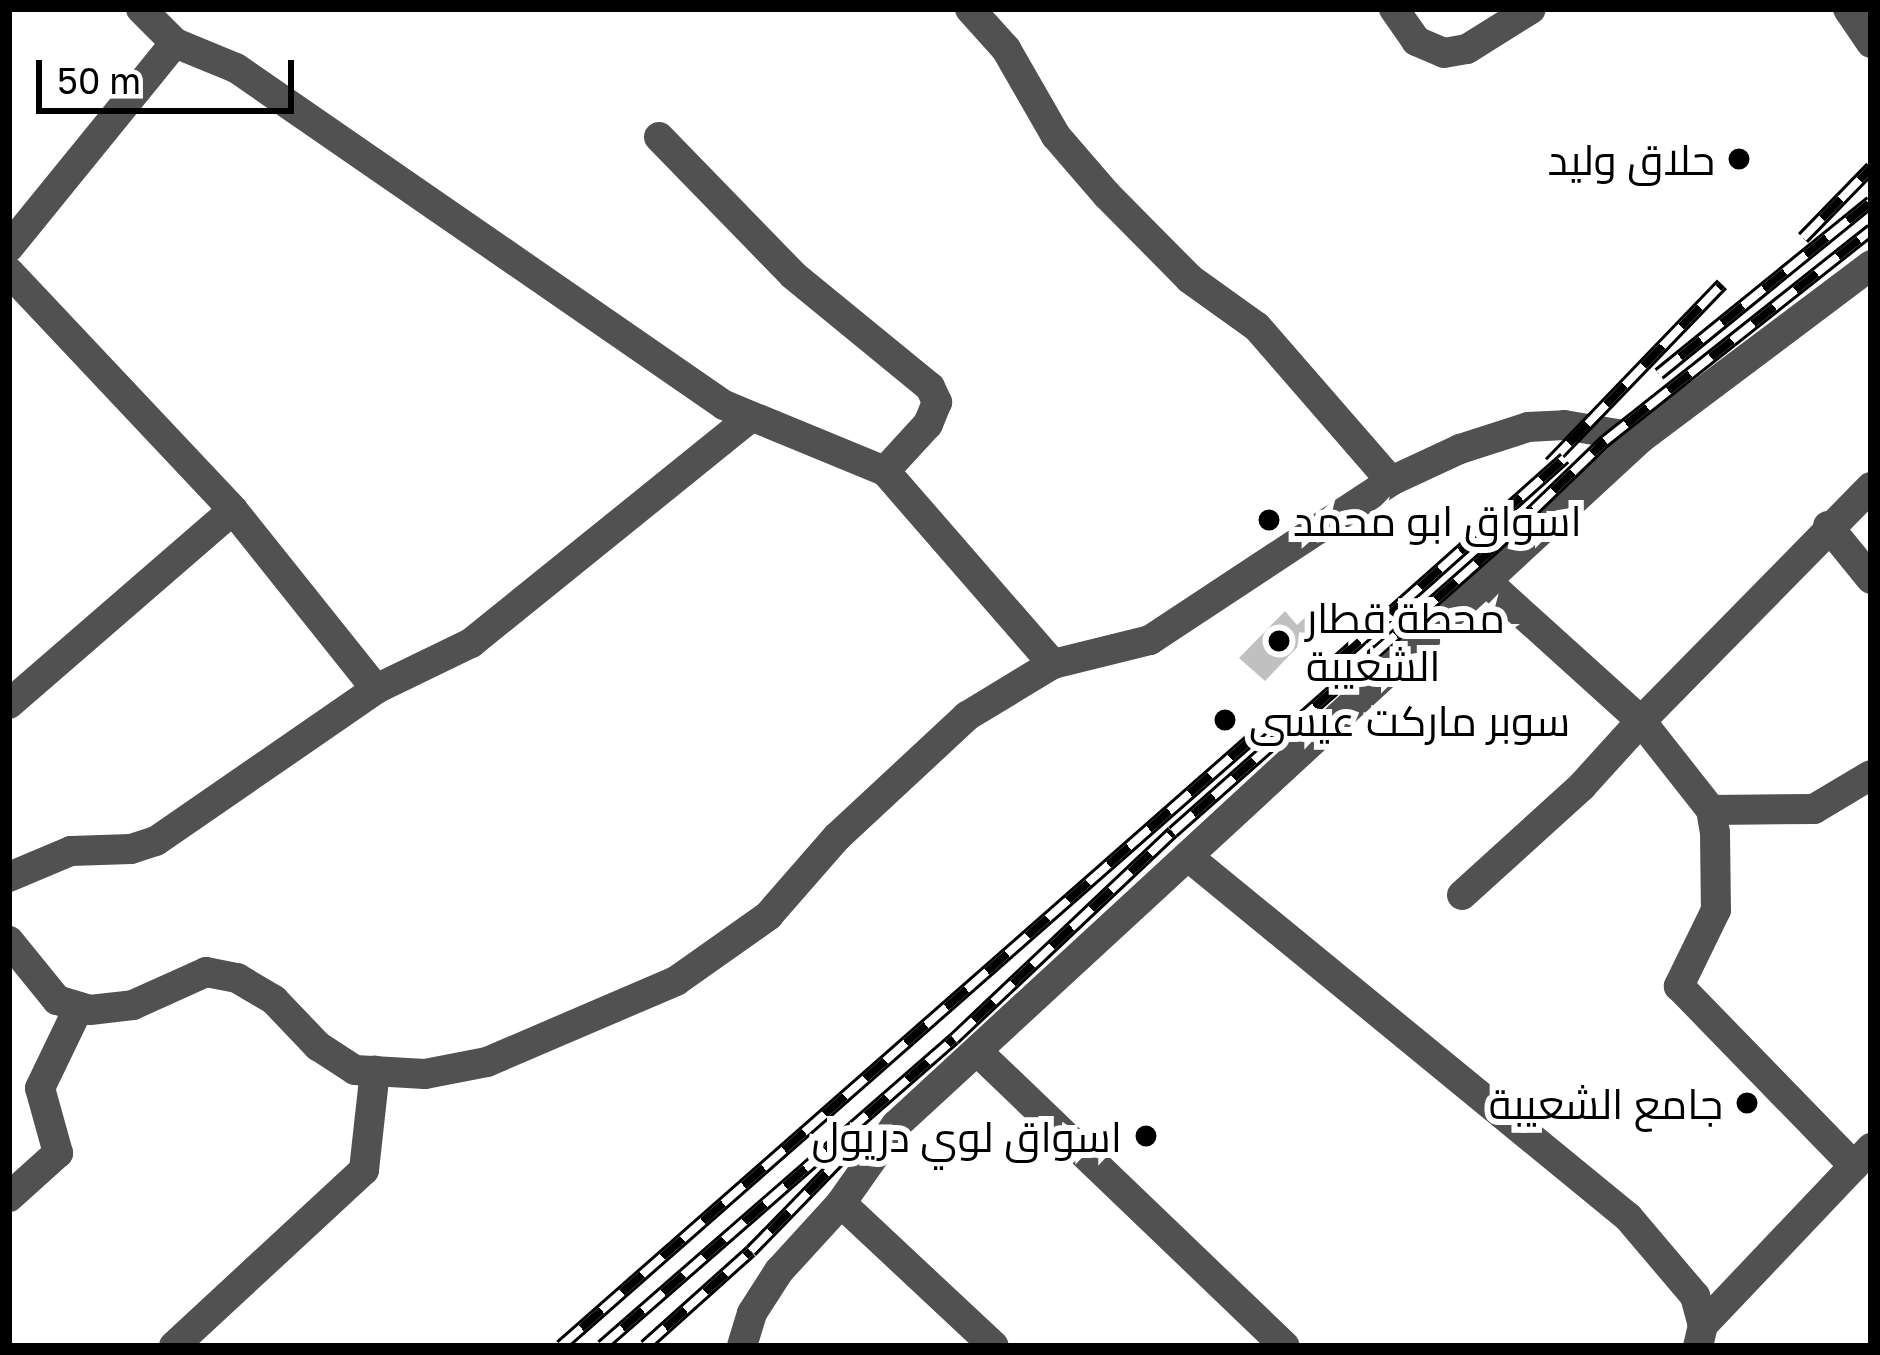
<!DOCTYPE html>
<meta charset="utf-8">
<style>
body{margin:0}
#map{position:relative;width:1880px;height:1355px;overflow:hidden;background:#fff;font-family:"Golos Text",Cairo,sans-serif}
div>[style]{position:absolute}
.building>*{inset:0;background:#c0c0c0}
.minor>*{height:30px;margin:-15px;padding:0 15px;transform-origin:15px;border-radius:15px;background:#515151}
.rail>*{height:14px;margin-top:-7px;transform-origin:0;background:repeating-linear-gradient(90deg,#fff 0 27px,#000 0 54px);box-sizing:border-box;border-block:3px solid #000}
.dots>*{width:33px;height:33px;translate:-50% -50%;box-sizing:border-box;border:6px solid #fff;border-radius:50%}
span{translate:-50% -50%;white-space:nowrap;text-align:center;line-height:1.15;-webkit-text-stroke:12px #fff;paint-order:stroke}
.poi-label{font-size:42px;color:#000}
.right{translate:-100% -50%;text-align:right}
.left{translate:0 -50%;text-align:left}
.frame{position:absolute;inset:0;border:12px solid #000;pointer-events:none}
.scale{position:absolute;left:36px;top:60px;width:258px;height:54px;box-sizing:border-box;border:6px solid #000;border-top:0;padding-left:15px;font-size:36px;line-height:42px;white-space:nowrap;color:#000;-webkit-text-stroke:9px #fff;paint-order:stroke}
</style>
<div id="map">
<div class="building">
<div style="clip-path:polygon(1313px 610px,1322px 621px,1265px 681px,1239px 658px,1285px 611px,1297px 625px)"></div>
</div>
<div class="minor">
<div style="left:141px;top:9px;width:48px;rotate:45deg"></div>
<div style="left:175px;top:43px;width:66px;rotate:22.3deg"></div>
<div style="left:236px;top:68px;width:593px;rotate:34.63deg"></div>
<div style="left:724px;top:405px;width:174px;rotate:22.3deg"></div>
<div style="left:885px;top:471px;width:256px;rotate:49deg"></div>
<div style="left:970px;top:9px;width:54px;rotate:48deg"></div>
<div style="left:1006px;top:49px;width:100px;rotate:60.1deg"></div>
<div style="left:1056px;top:136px;width:78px;rotate:49.2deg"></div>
<div style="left:1107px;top:195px;width:118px;rotate:45.3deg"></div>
<div style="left:1190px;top:279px;width:82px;rotate:35.6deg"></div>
<div style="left:1257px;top:327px;width:204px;rotate:49deg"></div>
<div style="left:1394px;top:9px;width:39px;rotate:55deg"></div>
<div style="left:1416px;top:41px;width:30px;rotate:23deg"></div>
<div style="left:1444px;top:53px;width:23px;rotate:-10deg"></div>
<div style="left:1467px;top:49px;width:75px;rotate:-32deg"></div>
<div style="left:1848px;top:9px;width:41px;rotate:55.9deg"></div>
<div style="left:659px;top:137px;width:192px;rotate:45.8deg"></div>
<div style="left:793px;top:275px;width:177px;rotate:39.3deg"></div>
<div style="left:930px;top:387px;width:17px;rotate:65deg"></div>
<div style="left:937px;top:402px;width:24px;rotate:112deg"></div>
<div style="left:928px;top:424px;width:64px;rotate:132.5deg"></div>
<div style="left:9px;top:247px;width:263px;rotate:-50.9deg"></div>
<div style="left:9px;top:272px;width:327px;rotate:46.7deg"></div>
<div style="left:233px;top:510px;width:229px;rotate:51.4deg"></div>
<div style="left:1828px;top:526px;width:68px;rotate:50.9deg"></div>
<div style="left:1484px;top:579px;width:212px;rotate:42.1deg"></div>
<div style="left:1641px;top:721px;width:328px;rotate:-45.5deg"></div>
<div style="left:9px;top:704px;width:296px;rotate:-40.9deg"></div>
<div style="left:1711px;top:810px;width:103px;rotate:-0.6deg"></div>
<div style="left:1814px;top:809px;width:66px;rotate:-30.8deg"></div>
<div style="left:1191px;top:859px;width:565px;rotate:39.33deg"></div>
<div style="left:1628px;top:1217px;width:104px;rotate:49.7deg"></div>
<div style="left:1695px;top:1296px;width:30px;rotate:75deg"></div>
<div style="left:1703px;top:1325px;width:22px;rotate:103deg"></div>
<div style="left:9px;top:877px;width:67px;rotate:-22.8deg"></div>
<div style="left:71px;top:851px;width:60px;rotate:-1.9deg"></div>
<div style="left:131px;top:849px;width:26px;rotate:-18deg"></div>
<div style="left:156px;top:841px;width:267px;rotate:-34.6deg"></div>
<div style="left:376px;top:689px;width:106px;rotate:-25.8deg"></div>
<div style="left:471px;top:643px;width:358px;rotate:-38.9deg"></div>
<div style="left:1462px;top:895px;width:162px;rotate:-42.2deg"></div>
<div style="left:1582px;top:786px;width:88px;rotate:-47.8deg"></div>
<div style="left:1641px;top:721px;width:113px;rotate:51.8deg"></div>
<div style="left:1711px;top:810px;width:23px;rotate:80deg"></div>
<div style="left:1715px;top:833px;width:77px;rotate:89.3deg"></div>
<div style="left:1716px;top:910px;width:85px;rotate:116deg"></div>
<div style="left:1679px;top:986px;width:251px;rotate:45.8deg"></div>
<div style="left:9px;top:941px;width:76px;rotate:50.9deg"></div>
<div style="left:57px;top:1000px;width:34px;rotate:17deg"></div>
<div style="left:90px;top:1010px;width:43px;rotate:-6.6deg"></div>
<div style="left:133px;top:1005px;width:80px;rotate:-24.3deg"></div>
<div style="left:206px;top:972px;width:32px;rotate:11deg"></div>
<div style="left:237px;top:978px;width:43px;rotate:30.7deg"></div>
<div style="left:274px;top:1000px;width:64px;rotate:46.3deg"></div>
<div style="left:318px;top:1046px;width:44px;rotate:33deg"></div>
<div style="left:355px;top:1070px;width:70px;rotate:3.3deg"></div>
<div style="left:425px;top:1074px;width:63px;rotate:-11deg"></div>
<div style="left:487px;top:1062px;width:206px;rotate:-23.2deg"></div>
<div style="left:676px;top:981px;width:113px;rotate:-35.2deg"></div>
<div style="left:768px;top:916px;width:105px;rotate:-48.9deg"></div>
<div style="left:837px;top:837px;width:178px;rotate:-42.9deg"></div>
<div style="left:967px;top:716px;width:100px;rotate:-31.2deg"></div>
<div style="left:1053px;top:664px;width:100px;rotate:-13.9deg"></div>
<div style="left:1150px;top:640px;width:289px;rotate:-33.4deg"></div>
<div style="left:1391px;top:481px;width:76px;rotate:-24.9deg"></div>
<div style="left:1460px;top:449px;width:71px;rotate:-17.9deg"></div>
<div style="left:1528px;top:427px;width:36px;rotate:-3deg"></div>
<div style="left:1564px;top:425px;width:78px;rotate:9.6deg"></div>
<div style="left:977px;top:1051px;width:426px;rotate:43.8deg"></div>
<div style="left:9px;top:1197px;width:66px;rotate:-41.9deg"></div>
<div style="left:58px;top:1153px;width:67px;rotate:-105.5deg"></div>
<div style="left:40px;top:1088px;width:90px;rotate:-64.3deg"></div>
<div style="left:841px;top:1203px;width:209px;rotate:43.1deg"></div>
<div style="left:1703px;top:1325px;width:244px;rotate:-46.5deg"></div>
<div style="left:174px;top:1346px;width:259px;rotate:-42.8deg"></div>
<div style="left:364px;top:1170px;width:100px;rotate:-83.7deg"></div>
<div style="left:742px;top:1346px;width:34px;rotate:-73deg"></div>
<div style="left:752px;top:1313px;width:50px;rotate:-57.3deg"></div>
<div style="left:779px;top:1271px;width:92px;rotate:-47.6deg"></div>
<div style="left:841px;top:1203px;width:95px;rotate:-54.8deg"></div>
<div style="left:896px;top:1125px;width:1013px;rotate:-42.68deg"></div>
<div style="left:1641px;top:438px;width:288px;rotate:-36.9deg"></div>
</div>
<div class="rail">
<div style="left:1803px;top:238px;width:98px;rotate:-45.8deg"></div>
<div style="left:1659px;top:374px;width:273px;rotate:-39.1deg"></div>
<div style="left:1550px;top:463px;width:248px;rotate:-46.1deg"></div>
<div style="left:1319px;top:677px;width:329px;rotate:-41.7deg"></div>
<div style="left:561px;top:1346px;width:936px;rotate:-41.32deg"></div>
<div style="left:602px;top:1346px;width:467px;rotate:-41.1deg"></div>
<div style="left:954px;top:1039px;width:301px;rotate:-43.4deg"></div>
<div style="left:1173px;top:832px;width:430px;rotate:-41.5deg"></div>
<div style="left:1495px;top:547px;width:153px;rotate:-43.9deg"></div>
<div style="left:1605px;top:441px;width:340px;rotate:-38.4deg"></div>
<div style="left:645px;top:1346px;width:142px;rotate:-41.9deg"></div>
<div style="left:751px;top:1251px;width:146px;rotate:-45.8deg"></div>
</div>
<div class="dots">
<div style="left:1739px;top:159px;background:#000"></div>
<div style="left:1269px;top:520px;background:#000"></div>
<div style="left:1279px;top:641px;background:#000"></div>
<div style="left:1225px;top:720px;background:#000"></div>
<div style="left:1747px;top:1103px;background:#000"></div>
<div style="left:1146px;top:1136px;background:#000"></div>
</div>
<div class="poi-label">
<span class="right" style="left:1715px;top:159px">حلاق وليد</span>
<span class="left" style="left:1293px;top:520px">اسواق ابو محمد</span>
<span class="left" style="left:1306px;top:641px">محطة قطار<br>الشعيبة</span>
<span class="left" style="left:1249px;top:720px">سوبر ماركت عيسى</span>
<span class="right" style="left:1723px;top:1103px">جامع الشعيبة</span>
<span class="right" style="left:1122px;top:1136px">اسواق لوي دريول</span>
</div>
<div class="frame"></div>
<div class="scale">50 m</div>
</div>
